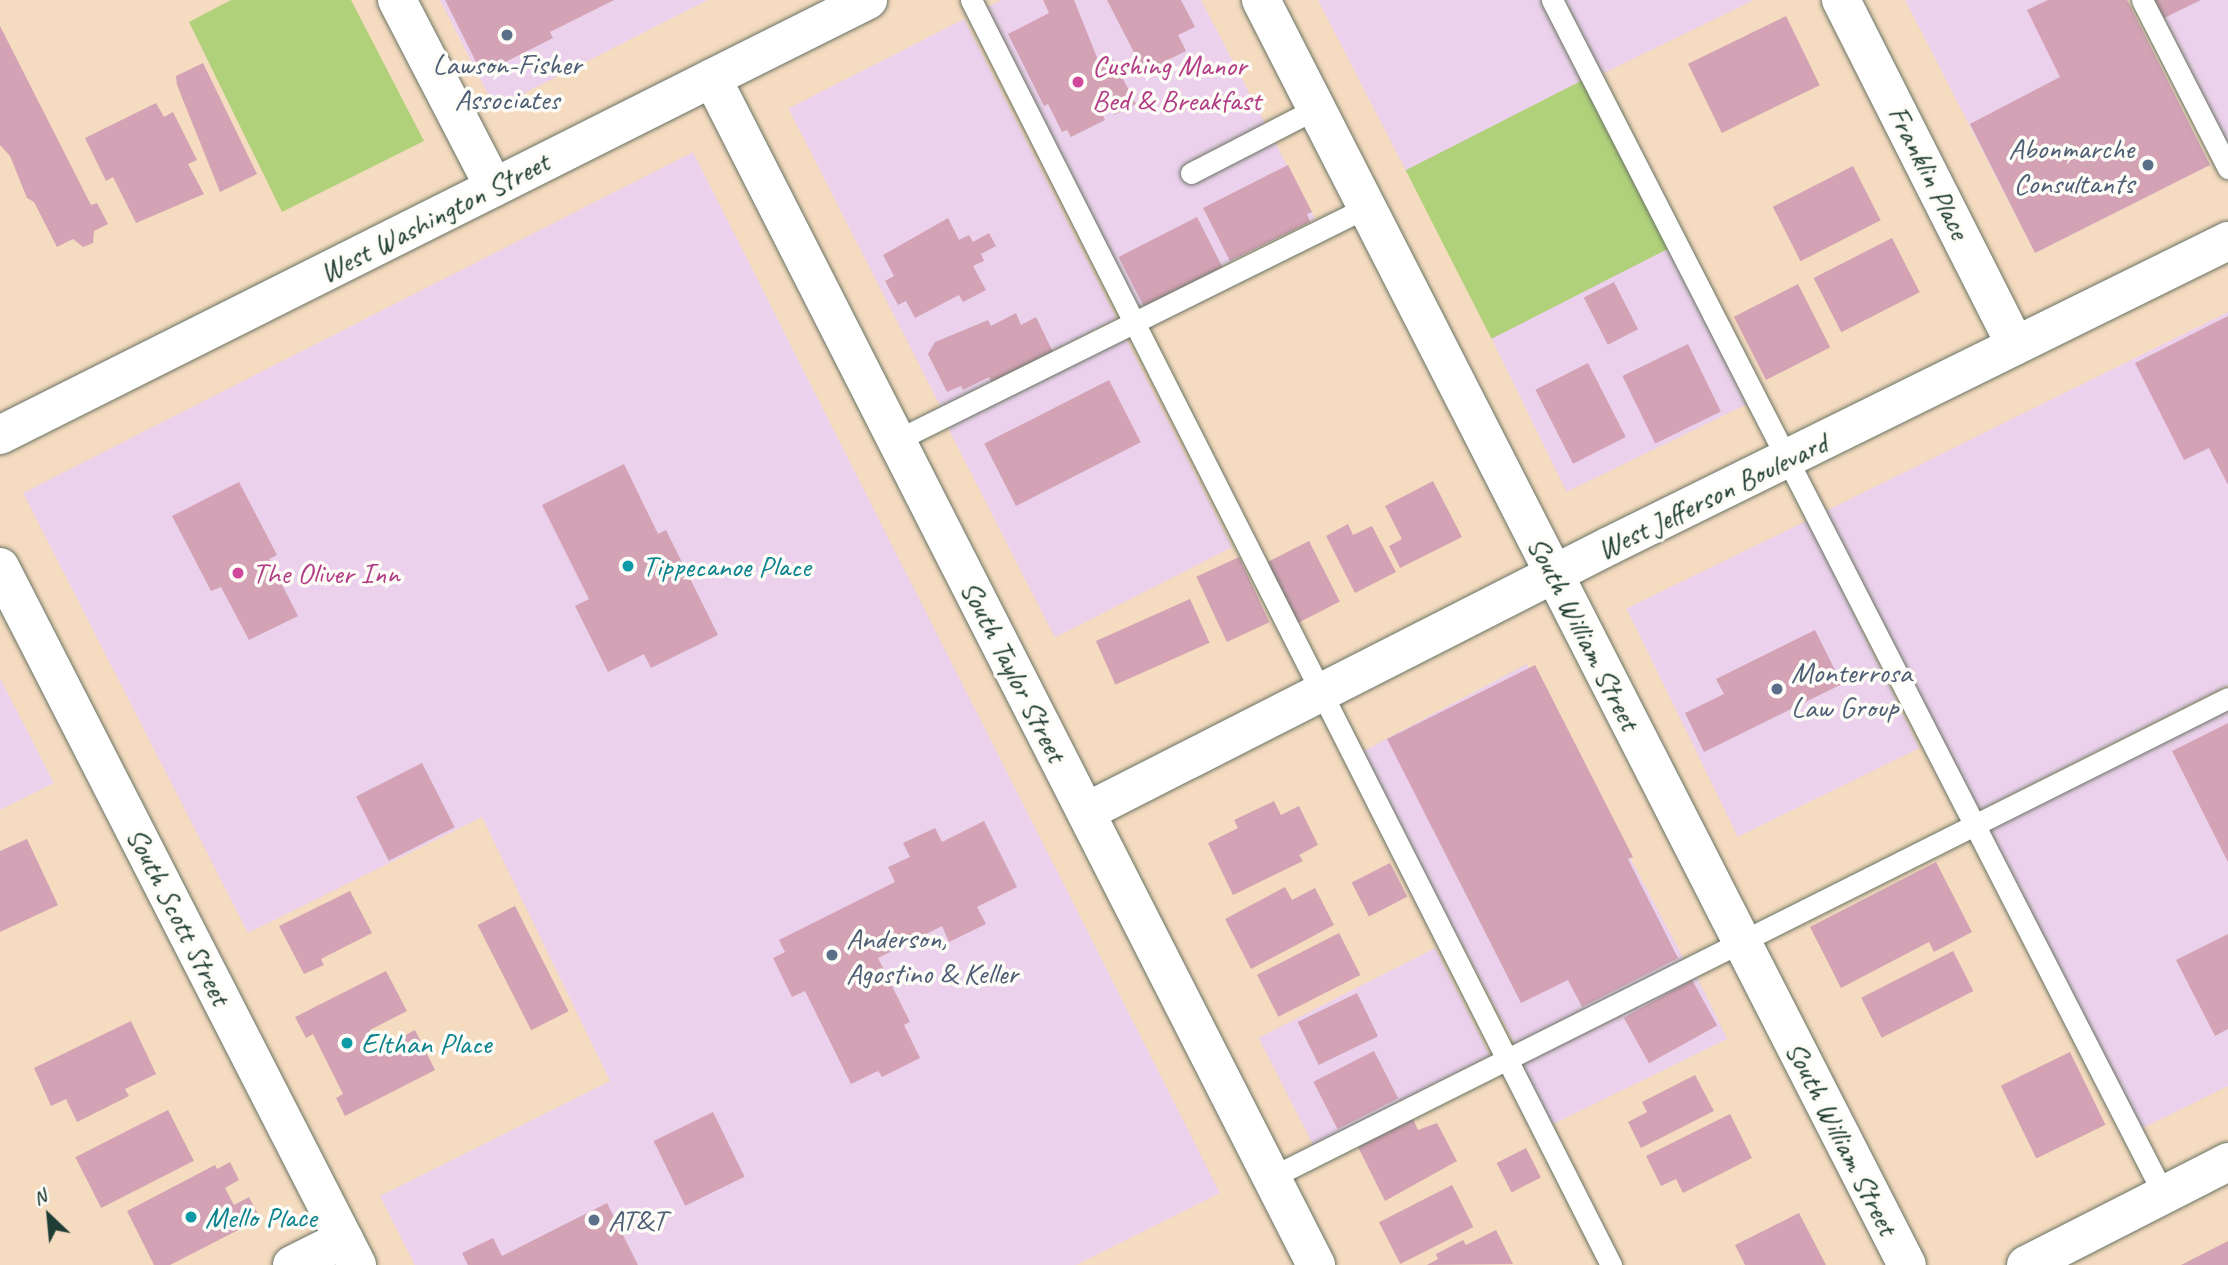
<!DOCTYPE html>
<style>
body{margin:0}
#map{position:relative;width:2228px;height:1265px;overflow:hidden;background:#f5dbbf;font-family:Caveat,sans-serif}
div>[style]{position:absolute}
.built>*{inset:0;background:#ebd1eb;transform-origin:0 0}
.green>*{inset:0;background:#b0d17a;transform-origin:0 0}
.building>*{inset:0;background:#d3a3b5;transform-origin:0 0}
.roads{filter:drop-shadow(0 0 2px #6a7465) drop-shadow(0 0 2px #6a7465)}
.service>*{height:21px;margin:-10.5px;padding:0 10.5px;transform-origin:10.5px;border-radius:10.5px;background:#fff}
.minor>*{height:38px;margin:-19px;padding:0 19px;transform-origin:19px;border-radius:19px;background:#fff}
.tertiary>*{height:38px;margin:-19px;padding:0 19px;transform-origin:19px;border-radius:19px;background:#fff}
.secondary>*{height:38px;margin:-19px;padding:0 19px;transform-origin:19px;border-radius:19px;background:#fff}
.dots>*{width:19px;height:19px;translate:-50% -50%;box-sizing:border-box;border:4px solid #fdfcf7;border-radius:50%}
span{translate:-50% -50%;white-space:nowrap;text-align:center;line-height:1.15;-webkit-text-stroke:7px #fdfcf7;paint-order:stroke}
.service-label{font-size:30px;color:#4e5e75}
.right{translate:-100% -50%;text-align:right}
.left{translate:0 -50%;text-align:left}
.hotel-label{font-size:30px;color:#b23c85}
.street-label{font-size:30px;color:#1f3d34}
.culture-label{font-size:30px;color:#0d838f}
.north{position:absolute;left:14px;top:1181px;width:70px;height:70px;-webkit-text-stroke:5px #fdfcf7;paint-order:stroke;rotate:334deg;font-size:19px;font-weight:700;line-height:28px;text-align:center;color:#1f3d34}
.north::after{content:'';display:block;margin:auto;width:24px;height:32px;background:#1f3d34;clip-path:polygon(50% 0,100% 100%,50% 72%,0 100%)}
</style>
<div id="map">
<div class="built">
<div style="clip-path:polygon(440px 0,708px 0,495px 108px)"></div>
<div style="clip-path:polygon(1001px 0,1201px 0,1315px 219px,1136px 309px,984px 9px)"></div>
<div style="clip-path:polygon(1318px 0,1542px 0,1583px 80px,1406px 171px)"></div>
<div style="clip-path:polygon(1565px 0,1754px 0,1602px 74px)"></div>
<div style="clip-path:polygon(1905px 0,2127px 0,2210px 165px,2035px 253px)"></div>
<div style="clip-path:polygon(2154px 0,2228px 0,2228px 152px,2164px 18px)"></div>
<div style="left:964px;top:19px;width:336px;height:197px;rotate:63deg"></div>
<div style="clip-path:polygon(693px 152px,1220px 1193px,1076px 1265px,415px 1265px,380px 1196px,610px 1081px,482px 817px,248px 933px,23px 493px)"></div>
<div style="left:1670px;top:248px;width:174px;height:200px;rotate:64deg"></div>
<div style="clip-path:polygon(2228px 312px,2228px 685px,1976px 812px,1824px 512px)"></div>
<div style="left:1125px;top:337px;width:236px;height:199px;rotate:63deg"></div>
<div style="left:1808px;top:520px;width:254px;height:202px;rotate:64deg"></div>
<div style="left:1527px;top:664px;width:335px;height:189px;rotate:62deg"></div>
<div style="clip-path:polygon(0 678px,54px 783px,0 810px)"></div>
<div style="clip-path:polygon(2228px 710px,2228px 1086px,2139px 1130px,1986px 829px)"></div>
<div style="left:1435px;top:948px;width:121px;height:198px;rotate:63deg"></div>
<div style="left:1697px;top:977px;width:69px;height:197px;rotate:64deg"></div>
</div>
<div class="green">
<div style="clip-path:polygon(231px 0,351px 0,424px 141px,282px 212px,189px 22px)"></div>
<div style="left:1583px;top:80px;width:189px;height:199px;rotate:63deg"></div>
</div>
<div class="building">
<div style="clip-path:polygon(445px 0,614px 0,550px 32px,553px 38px,482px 74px)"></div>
<div style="clip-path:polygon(1043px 0,1074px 0,1098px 60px,1110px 54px,1136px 104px,1114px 115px,1110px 106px,1101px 111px,1105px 120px,1071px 137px,1067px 130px,1062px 132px,1048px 104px,1044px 106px,1008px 34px,1049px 13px)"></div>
<div style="clip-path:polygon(1107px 0,1181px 0,1195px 27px,1178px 35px,1186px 51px,1144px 72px)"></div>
<div style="clip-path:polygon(2048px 0,2127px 0,2210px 165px,2035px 253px,1970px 124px,2060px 77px,2027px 10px)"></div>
<div style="clip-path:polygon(2154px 0,2201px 0,2164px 18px)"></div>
<div style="left:1786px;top:16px;width:77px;height:109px;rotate:64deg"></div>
<div style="clip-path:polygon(0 26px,91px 205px,97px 203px,108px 224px,94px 231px,93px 243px,83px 247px,73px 239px,57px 247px,34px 202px,27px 198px,10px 156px,0 145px)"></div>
<div style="clip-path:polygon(203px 63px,257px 174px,220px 192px,177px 85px,176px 76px)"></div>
<div style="clip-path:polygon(156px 103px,164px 117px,173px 112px,197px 160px,188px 164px,204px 194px,136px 223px,113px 177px,106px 181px,85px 138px)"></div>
<div style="clip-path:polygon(1288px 165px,1312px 212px,1307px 214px,1310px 222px,1230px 261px,1203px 208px)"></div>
<div style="left:1853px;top:166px;width:61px;height:90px;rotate:63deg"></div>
<div style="left:1197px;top:217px;width:56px;height:88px;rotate:63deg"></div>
<div style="clip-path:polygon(948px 218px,959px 240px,969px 235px,973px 242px,989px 233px,996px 246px,981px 254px,984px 261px,973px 266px,986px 290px,963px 302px,959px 295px,915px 318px,906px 301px,898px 305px,885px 281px,894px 276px,883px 255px)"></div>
<div style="left:1892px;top:238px;width:61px;height:88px;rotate:63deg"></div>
<div style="left:1614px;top:282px;width:53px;height:34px;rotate:63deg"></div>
<div style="left:1798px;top:284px;width:71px;height:72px;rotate:63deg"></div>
<div style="clip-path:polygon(1016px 313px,1021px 325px,1036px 317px,1053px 352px,992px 383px,989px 377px,963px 390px,961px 386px,947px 392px,928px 354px,935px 342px,988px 320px,991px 326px)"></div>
<div style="clip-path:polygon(2228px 316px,2228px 485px,2209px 448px,2184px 460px,2135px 363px)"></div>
<div style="left:1688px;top:344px;width:75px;height:73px;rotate:64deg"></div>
<div style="left:1588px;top:363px;width:83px;height:59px;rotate:63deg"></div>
<div style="left:1109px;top:380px;width:70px;height:140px;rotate:63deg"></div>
<div style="clip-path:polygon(624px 464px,658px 534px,666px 530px,718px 635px,651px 668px,644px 654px,608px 672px,575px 606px,589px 599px,542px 505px)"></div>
<div style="clip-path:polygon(1433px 481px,1462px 537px,1400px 568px,1389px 546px,1402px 539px,1385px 506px)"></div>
<div style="clip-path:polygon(239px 482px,277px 555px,269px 559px,298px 616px,249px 640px,221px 587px,211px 591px,172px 516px)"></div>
<div style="clip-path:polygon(1348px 524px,1353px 535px,1372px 526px,1396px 572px,1355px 593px,1326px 536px)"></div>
<div style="left:1309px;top:541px;width:68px;height:51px;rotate:63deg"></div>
<div style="left:1239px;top:557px;width:72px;height:47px;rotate:65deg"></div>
<div style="left:1190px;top:599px;width:48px;height:103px;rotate:66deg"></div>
<div style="clip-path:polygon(1815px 630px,1842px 684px,1704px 752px,1685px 713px,1724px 694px,1716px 679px)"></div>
<div style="clip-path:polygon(1535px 665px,1633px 857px,1628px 859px,1678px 958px,1582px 1007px,1568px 980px,1521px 1003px,1387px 739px)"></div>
<div style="clip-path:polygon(2228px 723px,2228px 862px,2172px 751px)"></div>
<div style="left:422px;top:763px;width:72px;height:74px;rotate:63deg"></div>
<div style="clip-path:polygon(1274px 801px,1281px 815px,1299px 806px,1318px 845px,1299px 855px,1303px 861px,1233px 895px,1208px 843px,1238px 828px,1234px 820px)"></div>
<div style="clip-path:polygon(984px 821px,1017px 887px,977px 907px,986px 924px,949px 942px,942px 926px,878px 958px,910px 1022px,904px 1025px,920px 1058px,882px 1077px,878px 1071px,851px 1084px,805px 991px,792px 997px,773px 958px,785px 952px,779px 940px,895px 882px,888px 867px,910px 857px,903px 843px,935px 828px,942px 842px)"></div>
<div style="clip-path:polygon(27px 839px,58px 905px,0 932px,0 851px)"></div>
<div style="clip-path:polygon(1936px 862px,1972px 932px,1934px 952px,1929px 942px,1841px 988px,1810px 927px)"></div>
<div style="left:1390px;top:863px;width:38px;height:43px;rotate:63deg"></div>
<div style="clip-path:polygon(1285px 887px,1292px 900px,1315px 888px,1334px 925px,1251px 969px,1225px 919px)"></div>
<div style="clip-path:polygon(350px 891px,372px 933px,321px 959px,324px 965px,304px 974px,279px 926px)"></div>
<div style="left:515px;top:906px;width:118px;height:42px;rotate:63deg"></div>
<div style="left:1339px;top:933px;width:47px;height:92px;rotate:63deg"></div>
<div style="clip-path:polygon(2228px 934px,2228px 1029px,2215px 1036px,2176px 960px)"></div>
<div style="left:1953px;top:951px;width:45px;height:103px;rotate:63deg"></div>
<div style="clip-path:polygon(386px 971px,407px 1011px,370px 1030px,379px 1049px,415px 1030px,435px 1070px,345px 1116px,336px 1098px,343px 1094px,313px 1034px,306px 1038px,295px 1017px)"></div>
<div style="left:1692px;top:980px;width:52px;height:78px;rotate:61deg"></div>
<div style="left:1357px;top:993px;width:48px;height:66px;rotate:64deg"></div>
<div style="clip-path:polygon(131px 1021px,156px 1074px,125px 1089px,129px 1096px,77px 1122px,66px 1099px,51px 1106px,34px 1068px)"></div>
<div style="left:1374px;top:1051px;width:53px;height:68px;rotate:63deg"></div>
<div style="left:2070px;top:1052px;width:81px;height:77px;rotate:64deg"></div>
<div style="clip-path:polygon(1695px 1075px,1714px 1111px,1641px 1148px,1628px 1122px,1647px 1112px,1642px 1102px)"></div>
<div style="left:168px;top:1110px;width:57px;height:104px;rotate:63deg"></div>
<div style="left:713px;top:1112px;width:72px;height:66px;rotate:64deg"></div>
<div style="clip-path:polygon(1730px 1114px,1752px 1158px,1683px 1193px,1676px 1179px,1661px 1186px,1646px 1156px)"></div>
<div style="clip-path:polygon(1413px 1119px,1418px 1130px,1437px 1123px,1457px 1161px,1385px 1201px,1358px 1147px)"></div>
<div style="left:1526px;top:1148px;width:33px;height:33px;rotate:63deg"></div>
<div style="clip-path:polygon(230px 1162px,239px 1180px,225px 1188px,234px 1205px,249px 1197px,258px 1214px,246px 1220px,248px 1225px,170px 1265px,154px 1265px,127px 1211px,215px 1165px,217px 1169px)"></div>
<div style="left:1452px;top:1185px;width:47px;height:82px;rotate:63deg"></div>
<div style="clip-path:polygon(607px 1203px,638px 1265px,468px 1265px,462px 1253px,493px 1238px,502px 1256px)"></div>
<div style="clip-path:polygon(1799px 1213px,1826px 1265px,1745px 1265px,1735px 1245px)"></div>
<div style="clip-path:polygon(1496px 1230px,1513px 1264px,1427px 1265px,1438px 1259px,1436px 1254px,1463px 1240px,1466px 1245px)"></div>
<div style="clip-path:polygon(2228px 1241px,2228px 1265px,2181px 1265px)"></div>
</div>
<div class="roads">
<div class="service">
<div style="left:971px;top:0;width:1418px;rotate:63.16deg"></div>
<div style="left:1552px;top:0;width:1343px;rotate:62.88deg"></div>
<div style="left:2142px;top:0;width:189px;rotate:62.9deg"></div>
<div style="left:1191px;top:173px;width:142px;rotate:-27.3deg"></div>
<div style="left:897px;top:440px;width:525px;rotate:-26.37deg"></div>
<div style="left:1272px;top:1177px;width:1069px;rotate:-26.61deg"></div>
</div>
<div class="minor">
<div style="left:397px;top:0;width:211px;rotate:62.6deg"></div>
<div style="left:1841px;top:0;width:386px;rotate:63.2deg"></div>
<div style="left:1086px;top:812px;width:587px;rotate:-26.96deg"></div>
<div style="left:1609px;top:546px;width:690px;rotate:-26.23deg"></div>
<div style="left:292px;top:1265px;width:58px;rotate:-26.6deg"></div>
</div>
<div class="tertiary">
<div style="left:712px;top:78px;width:1332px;rotate:63.03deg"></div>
<div style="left:0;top:435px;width:971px;rotate:-26.62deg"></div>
<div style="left:0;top:567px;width:784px;rotate:62.91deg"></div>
<div style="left:2026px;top:1265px;width:227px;rotate:-27deg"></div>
</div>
<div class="secondary">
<div style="left:1261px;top:0;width:1420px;rotate:62.95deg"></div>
</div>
</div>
<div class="dots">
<div style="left:507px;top:35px;background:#5c6f8a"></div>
<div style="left:1078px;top:82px;background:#d1479c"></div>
<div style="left:2148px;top:165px;background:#5c6f8a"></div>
<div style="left:628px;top:566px;background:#0f9aa8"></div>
<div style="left:238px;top:573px;background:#d1479c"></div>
<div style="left:1777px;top:689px;background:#5c6f8a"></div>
<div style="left:832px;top:955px;background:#5c6f8a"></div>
<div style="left:347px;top:1043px;background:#0f9aa8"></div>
<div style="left:191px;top:1217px;background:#0f9aa8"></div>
<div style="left:594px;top:1220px;background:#5c6f8a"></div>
</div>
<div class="service-label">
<span style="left:507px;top:81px">Lawson-Fisher<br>Associates</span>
<span class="right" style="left:2134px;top:165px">Abonmarche<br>Consultants</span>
<span class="left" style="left:1791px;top:689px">Monterrosa<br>Law Group</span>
<span class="left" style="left:846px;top:955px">Anderson,<br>Agostino &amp; Keller</span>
<span class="left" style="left:608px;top:1220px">AT&amp;T</span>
</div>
<div class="hotel-label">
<span class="left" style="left:1092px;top:82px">Cushing Manor<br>Bed &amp; Breakfast</span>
<span class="left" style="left:252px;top:573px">The Oliver Inn</span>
</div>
<div class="street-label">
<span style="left:1929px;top:172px;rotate:63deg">Franklin Place</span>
<span style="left:434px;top:217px;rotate:-27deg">West Washington Street</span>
<span style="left:1712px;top:496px;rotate:-26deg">West Jefferson Boulevard</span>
<span style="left:1584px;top:633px;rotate:63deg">South William Street</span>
<span style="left:1014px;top:671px;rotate:63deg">South Taylor Street</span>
<span style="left:179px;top:916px;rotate:63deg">South Scott Street</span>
<span style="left:1842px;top:1138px;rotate:63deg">South William Street</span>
</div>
<div class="culture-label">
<span class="left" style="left:642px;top:566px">Tippecanoe Place</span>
<span class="left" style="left:361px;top:1043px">Elthan Place</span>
<span class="left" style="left:205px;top:1217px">Mello Place</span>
</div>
<div class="north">N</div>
</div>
